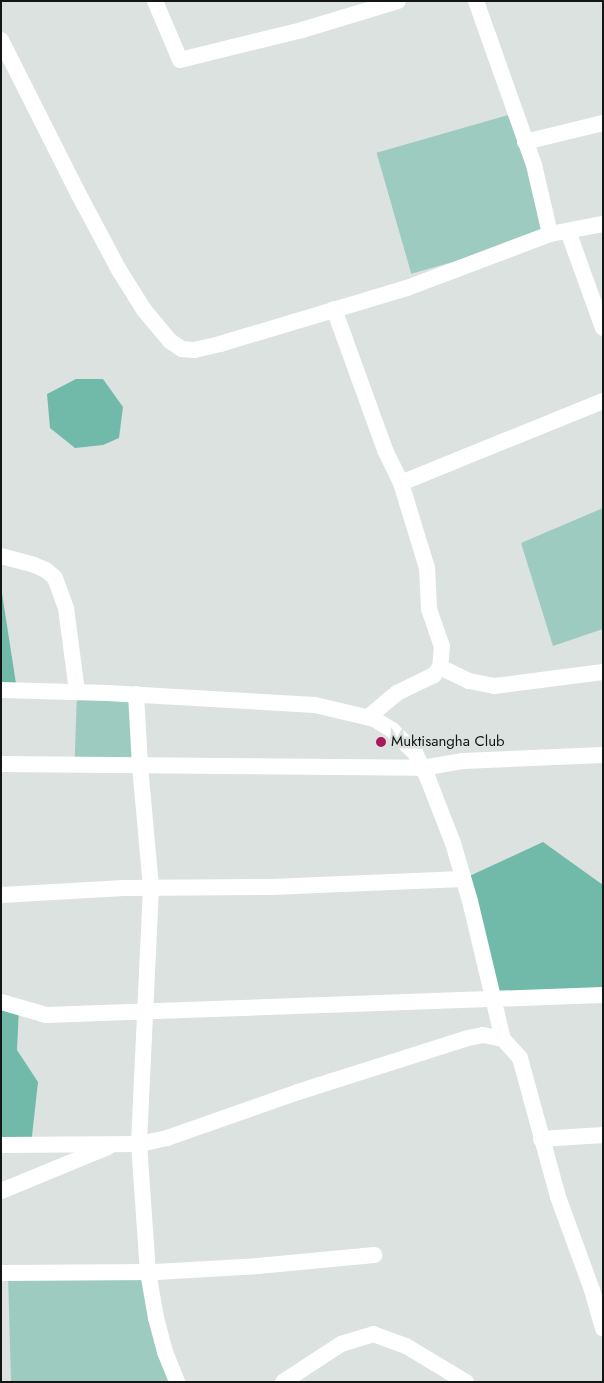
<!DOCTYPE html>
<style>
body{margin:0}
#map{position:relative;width:604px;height:1383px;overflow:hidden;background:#dce2e0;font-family:Jost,sans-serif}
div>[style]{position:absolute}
.green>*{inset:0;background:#9dcbc0;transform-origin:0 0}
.water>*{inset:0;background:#71baaa}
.minor>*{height:16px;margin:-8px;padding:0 8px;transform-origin:8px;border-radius:8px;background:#fff}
.dots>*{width:14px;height:14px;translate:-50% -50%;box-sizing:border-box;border:2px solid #dce2e0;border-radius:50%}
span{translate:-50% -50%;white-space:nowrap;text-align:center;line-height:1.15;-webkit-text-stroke:5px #dce2e0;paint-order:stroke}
.poi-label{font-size:15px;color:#141615}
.left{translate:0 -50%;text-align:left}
.frame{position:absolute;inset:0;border:2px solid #141615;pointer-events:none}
</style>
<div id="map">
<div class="green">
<div style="left:515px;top:113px;width:126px;height:144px;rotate:74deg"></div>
<div style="clip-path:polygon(603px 508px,603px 629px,553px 646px,521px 543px)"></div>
<div style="left:77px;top:692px;width:59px;height:73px;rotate:2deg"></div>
<div style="clip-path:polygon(148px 1272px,177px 1382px,11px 1382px,8px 1273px)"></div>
</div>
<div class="water">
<div style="clip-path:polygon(76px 379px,103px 379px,123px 407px,119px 438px,103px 445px,75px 448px,50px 428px,47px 394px)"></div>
<div style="clip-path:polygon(1px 587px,17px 690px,1px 690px)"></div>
<div style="clip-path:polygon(543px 842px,603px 885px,603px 995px,493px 997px,463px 879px)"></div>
<div style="clip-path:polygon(1px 1002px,19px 1007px,17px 1050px,38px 1082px,31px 1145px,1px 1145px)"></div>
</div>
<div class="minor">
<div style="left:155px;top:1px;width:64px;rotate:67deg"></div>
<div style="left:180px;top:60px;width:126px;rotate:-13.8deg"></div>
<div style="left:302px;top:30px;width:100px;rotate:-16.8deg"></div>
<div style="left:476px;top:1px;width:174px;rotate:70.5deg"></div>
<div style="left:534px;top:165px;width:71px;rotate:76.9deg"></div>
<div style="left:1px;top:40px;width:174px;rotate:63.3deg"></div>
<div style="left:79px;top:195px;width:85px;rotate:61.9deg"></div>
<div style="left:119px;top:270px;width:47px;rotate:58deg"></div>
<div style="left:144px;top:310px;width:40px;rotate:50deg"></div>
<div style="left:170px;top:341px;width:14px;rotate:34deg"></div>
<div style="left:182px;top:349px;width:12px;rotate:5deg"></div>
<div style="left:194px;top:350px;width:27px;rotate:-13deg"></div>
<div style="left:220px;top:344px;width:195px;rotate:-16.7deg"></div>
<div style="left:407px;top:288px;width:153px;rotate:-20.7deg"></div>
<div style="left:550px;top:234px;width:54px;rotate:-10.7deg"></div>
<div style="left:525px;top:142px;width:80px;rotate:-13.7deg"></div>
<div style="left:568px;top:231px;width:103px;rotate:70.2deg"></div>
<div style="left:334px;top:309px;width:150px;rotate:70.1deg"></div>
<div style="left:385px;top:450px;width:37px;rotate:64deg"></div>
<div style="left:401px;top:483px;width:89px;rotate:73deg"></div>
<div style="left:427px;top:568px;width:41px;rotate:87.2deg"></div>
<div style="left:429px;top:609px;width:39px;rotate:71deg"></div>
<div style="left:442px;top:646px;width:21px;rotate:95deg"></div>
<div style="left:440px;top:667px;width:10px;rotate:127deg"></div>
<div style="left:434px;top:675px;width:41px;rotate:154.1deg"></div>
<div style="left:397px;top:693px;width:38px;rotate:140deg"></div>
<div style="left:401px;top:483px;width:218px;rotate:-22.1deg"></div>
<div style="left:1px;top:556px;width:34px;rotate:15deg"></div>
<div style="left:34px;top:565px;width:13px;rotate:23deg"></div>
<div style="left:46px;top:570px;width:12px;rotate:42deg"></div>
<div style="left:55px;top:578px;width:32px;rotate:70deg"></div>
<div style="left:66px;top:608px;width:85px;rotate:82.5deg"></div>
<div style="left:440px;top:667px;width:32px;rotate:26deg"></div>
<div style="left:469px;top:681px;width:25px;rotate:11deg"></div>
<div style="left:494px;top:686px;width:110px;rotate:-7.3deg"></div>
<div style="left:1px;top:690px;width:106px;rotate:1.6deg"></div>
<div style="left:107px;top:693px;width:208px;rotate:3.3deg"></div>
<div style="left:315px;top:705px;width:61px;rotate:13.3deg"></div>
<div style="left:374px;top:719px;width:21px;rotate:31deg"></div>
<div style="left:392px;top:730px;width:33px;rotate:45deg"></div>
<div style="left:415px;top:753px;width:29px;rotate:63deg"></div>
<div style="left:428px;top:779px;width:69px;rotate:68.7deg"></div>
<div style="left:453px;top:843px;width:60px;rotate:73.7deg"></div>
<div style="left:470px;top:901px;width:142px;rotate:76.6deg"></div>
<div style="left:136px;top:694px;width:72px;rotate:86.8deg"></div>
<div style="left:140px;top:766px;width:122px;rotate:84.8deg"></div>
<div style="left:151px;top:888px;width:256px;rotate:92.7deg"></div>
<div style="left:139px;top:1144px;width:128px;rotate:86deg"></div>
<div style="left:148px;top:1272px;width:47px;rotate:80.1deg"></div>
<div style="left:156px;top:1318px;width:35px;rotate:75deg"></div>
<div style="left:165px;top:1352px;width:32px;rotate:68deg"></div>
<div style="left:1px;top:764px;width:421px;rotate:0.5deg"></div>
<div style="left:422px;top:768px;width:42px;rotate:-9.7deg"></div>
<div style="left:463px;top:761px;width:140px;rotate:-2.5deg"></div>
<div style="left:1px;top:895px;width:123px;rotate:-3.3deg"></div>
<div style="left:124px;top:888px;width:147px;rotate:-0.4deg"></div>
<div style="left:271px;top:887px;width:192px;rotate:-2.4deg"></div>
<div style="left:1px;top:1002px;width:47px;rotate:16.1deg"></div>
<div style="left:46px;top:1015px;width:557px;rotate:-2.06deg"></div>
<div style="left:541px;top:1139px;width:62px;rotate:-3.7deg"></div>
<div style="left:1px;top:1145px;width:138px;rotate:-0.4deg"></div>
<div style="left:139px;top:1144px;width:29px;rotate:-12deg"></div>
<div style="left:167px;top:1138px;width:139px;rotate:-19.3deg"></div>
<div style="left:298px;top:1092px;width:178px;rotate:-17.6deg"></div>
<div style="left:468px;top:1038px;width:15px;rotate:-11deg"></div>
<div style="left:483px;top:1035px;width:20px;rotate:11deg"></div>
<div style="left:503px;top:1039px;width:25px;rotate:48deg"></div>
<div style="left:520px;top:1058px;width:144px;rotate:74.7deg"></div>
<div style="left:558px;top:1197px;width:99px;rotate:69.9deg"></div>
<div style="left:592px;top:1290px;width:40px;rotate:74deg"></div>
<div style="left:1px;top:1191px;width:116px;rotate:-22.4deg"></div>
<div style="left:1px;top:1273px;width:154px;rotate:-0.4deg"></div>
<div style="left:155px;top:1272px;width:103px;rotate:-3.3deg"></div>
<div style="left:258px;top:1266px;width:117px;rotate:-5.4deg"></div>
<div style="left:283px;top:1382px;width:69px;rotate:-33.2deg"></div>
<div style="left:341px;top:1344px;width:34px;rotate:-17deg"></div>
<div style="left:373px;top:1334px;width:35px;rotate:20deg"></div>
<div style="left:406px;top:1346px;width:70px;rotate:31deg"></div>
</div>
<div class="dots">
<div style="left:381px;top:742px;background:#a6195b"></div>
</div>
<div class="poi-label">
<span class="left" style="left:391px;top:742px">Muktisangha Club</span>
</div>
<div class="frame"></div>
</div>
